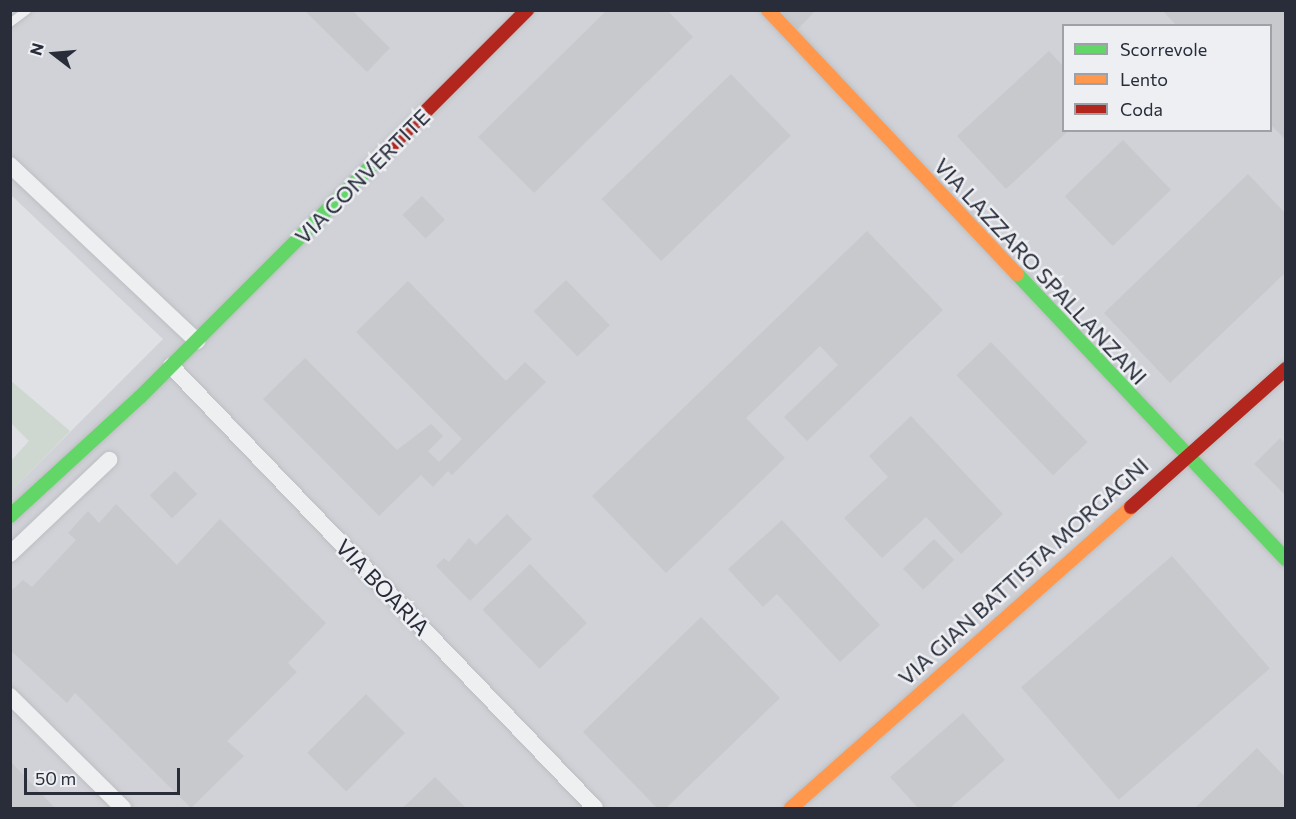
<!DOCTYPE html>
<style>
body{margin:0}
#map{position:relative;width:1296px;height:819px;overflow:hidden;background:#dfe1e4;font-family:Commissioner,sans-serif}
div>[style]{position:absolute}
.built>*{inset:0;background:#d0d2d7}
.green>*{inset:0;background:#ced7d0}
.building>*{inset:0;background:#c7c9cc;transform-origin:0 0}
.roads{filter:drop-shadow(0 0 2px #bcbec1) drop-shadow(0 0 2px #bcbec1)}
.lane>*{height:8px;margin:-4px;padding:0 4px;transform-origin:4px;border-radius:4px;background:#eeeff1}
.street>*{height:16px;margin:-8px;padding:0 8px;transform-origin:8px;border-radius:8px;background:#eeeff1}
.fast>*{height:14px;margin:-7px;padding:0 7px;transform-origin:7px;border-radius:7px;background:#63d668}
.slow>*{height:14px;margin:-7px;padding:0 7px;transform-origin:7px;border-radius:7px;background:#ff974d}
.jam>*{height:14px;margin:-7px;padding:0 7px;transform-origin:7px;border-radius:7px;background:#b3261e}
span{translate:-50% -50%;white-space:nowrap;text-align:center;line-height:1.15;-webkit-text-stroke:5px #edeff3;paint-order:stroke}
.street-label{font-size:22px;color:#292d3a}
.frame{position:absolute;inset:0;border:12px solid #292d3a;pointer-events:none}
.legend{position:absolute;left:1062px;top:24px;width:210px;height:108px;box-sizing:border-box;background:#edeff3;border:2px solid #9fa1a9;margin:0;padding:8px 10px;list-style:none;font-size:18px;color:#292d3a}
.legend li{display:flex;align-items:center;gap:12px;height:30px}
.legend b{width:30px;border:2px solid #9fa1a9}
.north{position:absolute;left:24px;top:24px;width:60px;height:60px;-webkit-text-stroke:4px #edeff3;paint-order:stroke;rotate:286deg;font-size:16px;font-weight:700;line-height:24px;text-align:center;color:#292d3a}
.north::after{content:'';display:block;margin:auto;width:21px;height:27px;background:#292d3a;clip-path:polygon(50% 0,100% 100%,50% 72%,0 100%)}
.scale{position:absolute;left:24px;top:768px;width:156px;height:27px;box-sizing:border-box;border:3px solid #292d3a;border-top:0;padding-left:8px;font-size:18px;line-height:21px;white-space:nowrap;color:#292d3a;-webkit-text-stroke:4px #edeff3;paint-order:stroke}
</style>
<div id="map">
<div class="built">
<div style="clip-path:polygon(evenodd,10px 11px,1285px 11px,1285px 808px,11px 808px,11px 491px,163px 339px,11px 195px,10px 11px,1064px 26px,1270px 26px,1270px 130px,1064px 130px,1064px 26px)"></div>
</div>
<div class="green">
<div style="clip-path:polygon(11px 381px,70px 431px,11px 491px,11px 461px,29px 441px,11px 423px)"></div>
</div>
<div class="building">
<div style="clip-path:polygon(304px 10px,352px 10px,390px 48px,367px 72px)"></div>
<div style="clip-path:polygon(607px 10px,667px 10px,693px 37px,534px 193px,478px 137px)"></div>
<div style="clip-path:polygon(778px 10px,816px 10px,797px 30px)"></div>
<div style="clip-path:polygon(1162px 10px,1286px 10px,1286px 140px,1270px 124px,1270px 26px,1177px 26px)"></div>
<div style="clip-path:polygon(1049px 51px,1064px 67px,1064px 130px,1069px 130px,1006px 189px,957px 136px)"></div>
<div style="left:731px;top:74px;width:86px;height:180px;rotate:46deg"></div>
<div style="left:1123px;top:140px;width:69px;height:81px;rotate:46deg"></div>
<div style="clip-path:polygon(1248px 174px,1286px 214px,1286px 272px,1170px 383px,1104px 313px)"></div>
<div style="left:422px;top:196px;width:33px;height:27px;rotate:46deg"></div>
<div style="clip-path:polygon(867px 231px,943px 310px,807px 441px,784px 417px,838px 365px,820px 346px,746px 418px,785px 458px,666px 573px,592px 496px)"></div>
<div style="left:566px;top:280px;width:63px;height:45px;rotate:46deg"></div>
<div style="clip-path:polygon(408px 281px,506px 381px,525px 362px,546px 382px,452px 475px,448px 471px,433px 487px,421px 475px,379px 516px,263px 399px,305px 358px,397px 450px,431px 424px,443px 436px,428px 451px,439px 462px,462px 439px,356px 332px)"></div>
<div style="left:991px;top:342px;width:139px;height:48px;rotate:46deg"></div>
<div style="clip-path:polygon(911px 416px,1003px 514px,961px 554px,926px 517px,882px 558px,844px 518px,888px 477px,869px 456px)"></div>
<div style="clip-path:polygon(1280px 438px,1286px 444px,1286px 496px,1254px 464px)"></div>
<div style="left:175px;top:471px;width:32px;height:35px;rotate:46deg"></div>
<div style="clip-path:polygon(116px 504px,177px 565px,220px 519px,326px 623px,288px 663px,297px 672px,227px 741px,244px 756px,191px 808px,75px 693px,67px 703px,10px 650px,10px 592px,23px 580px,32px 587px,76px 540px,68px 533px,88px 511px,99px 523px)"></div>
<div style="clip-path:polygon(507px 514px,532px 539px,470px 601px,436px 566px,444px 558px,449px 562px,469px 538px,476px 545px)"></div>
<div style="clip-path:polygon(782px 520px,880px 625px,840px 662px,777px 594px,763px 607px,728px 569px)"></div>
<div style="left:934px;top:539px;width:29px;height:43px;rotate:46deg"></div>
<div style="left:1172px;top:556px;width:149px;height:200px;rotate:49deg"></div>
<div style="left:530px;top:564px;width:82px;height:66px;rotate:46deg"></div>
<div style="clip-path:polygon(701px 617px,780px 698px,666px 808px,657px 808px,583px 732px)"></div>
<div style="left:366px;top:694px;width:55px;height:83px;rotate:45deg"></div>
<div style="clip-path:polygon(963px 713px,1005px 760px,950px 808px,918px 808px,890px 777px)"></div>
<div style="clip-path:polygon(1257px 748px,1286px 778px,1286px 808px,1195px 808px)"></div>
<div style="clip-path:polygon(10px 761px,55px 808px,10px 808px)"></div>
<div style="clip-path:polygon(435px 777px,466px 808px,402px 808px,410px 801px)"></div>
</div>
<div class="roads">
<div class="lane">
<div style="left:10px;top:23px;width:21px;rotate:-37deg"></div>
</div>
<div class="street">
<div style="left:10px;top:165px;width:257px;rotate:43.3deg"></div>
<div style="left:171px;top:366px;width:612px;rotate:46.19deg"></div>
<div style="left:10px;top:554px;width:137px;rotate:-43.5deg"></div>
<div style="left:10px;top:696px;width:159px;rotate:44.7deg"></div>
</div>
<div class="fast">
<div style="left:1017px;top:274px;width:392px;rotate:46.7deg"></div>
<div style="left:10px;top:516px;width:176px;rotate:-42.5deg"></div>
<div style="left:140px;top:397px;width:351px;rotate:-45deg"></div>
</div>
<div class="slow">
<div style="left:768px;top:10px;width:363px;rotate:46.7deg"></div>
<div style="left:791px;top:808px;width:454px;rotate:-41.5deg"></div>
</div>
<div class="jam">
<div style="left:388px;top:149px;width:197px;rotate:-45deg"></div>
<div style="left:1131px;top:507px;width:208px;rotate:-41.7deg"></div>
</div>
</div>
<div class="street-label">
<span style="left:362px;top:176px;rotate:-45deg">VIA CONVERTITE</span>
<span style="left:1041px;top:271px;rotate:47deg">VIA LAZZARO SPALLANZANI</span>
<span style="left:1023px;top:571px;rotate:-42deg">VIA GIAN BATTISTA MORGAGNI</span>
<span style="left:383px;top:587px;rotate:46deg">VIA BOARIA</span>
</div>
<div class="frame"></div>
<ul class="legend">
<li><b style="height:8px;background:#63d668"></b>Scorrevole</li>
<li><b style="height:8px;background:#ff974d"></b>Lento</li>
<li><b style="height:8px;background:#b3261e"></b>Coda</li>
</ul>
<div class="north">N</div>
<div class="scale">50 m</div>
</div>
